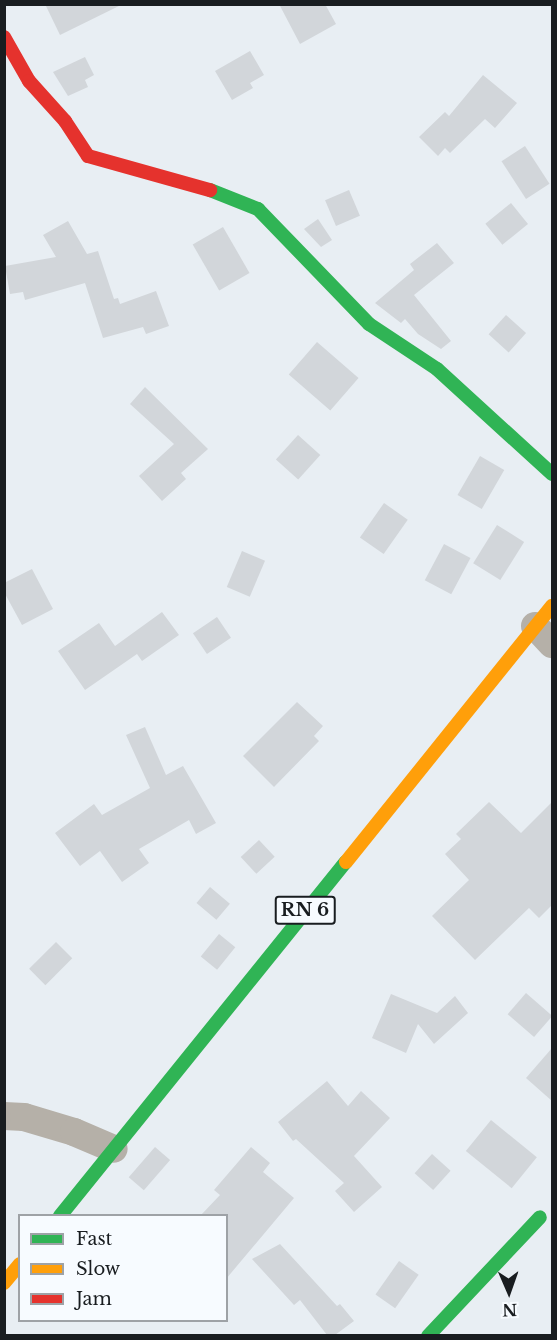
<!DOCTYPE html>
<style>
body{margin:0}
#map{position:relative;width:557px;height:1340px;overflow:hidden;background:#e8eef3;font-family:"Libre Baskerville",serif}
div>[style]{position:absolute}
.building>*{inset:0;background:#d2d6da;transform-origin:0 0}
.street>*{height:28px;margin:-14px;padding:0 14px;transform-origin:14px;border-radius:14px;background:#b5b0a8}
.fast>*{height:14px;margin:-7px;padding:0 7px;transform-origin:7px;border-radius:7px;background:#30b455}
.slow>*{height:14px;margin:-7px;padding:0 7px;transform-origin:7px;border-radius:7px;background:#ff9f0a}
.jam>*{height:14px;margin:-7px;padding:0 7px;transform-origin:7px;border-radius:7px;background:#e5322d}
span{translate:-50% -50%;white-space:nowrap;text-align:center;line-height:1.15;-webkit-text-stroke:4.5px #f7fbff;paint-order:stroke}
.shield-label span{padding:2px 4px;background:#f7fbff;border:2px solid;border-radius:4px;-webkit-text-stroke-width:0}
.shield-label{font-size:18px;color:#191d20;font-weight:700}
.frame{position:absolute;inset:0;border:6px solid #191d20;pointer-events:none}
.legend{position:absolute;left:18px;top:1214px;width:210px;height:108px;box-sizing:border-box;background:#f7fbff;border:2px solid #9ea2a6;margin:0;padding:8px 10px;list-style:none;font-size:18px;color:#191d20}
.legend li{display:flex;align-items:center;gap:12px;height:30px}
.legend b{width:30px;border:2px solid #9ea2a6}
.north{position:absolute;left:479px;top:1262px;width:60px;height:60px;-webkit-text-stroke:4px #f7fbff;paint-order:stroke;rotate:178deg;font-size:16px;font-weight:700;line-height:24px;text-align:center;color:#191d20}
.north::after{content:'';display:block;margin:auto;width:21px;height:27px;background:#191d20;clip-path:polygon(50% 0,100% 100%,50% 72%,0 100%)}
</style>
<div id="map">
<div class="building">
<div style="clip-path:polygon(45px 4px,123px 4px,60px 35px)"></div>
<div style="clip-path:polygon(279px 4px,325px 4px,336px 24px,300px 44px)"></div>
<div style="clip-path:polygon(250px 51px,264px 75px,250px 83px,253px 88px,232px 100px,215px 71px)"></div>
<div style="clip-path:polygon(85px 57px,94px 75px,85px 80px,88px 87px,68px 96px,53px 72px)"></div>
<div style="clip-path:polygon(483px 75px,517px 103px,495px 128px,485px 119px,450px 153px,445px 148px,438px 156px,419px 137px,445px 112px,449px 116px)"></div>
<div style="left:525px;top:146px;width:45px;height:28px;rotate:57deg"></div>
<div style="left:349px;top:190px;width:28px;height:26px;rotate:67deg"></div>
<div style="left:511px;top:203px;width:27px;height:33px;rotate:51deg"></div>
<div style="clip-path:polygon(318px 219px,332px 240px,321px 247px,304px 229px)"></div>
<div style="clip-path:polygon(68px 221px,87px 254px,98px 251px,114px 299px,118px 298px,120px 304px,156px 291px,169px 326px,146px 334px,143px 327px,103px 338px,85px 283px,25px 300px,23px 292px,10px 294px,5px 266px,56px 257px,43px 235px)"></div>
<div style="left:223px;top:227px;width:53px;height:35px;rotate:60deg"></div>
<div style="clip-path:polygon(437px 243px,454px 263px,414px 295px,451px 341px,441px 349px,418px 334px,405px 319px,401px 323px,375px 303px,414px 270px,410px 264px)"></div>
<div style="left:506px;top:315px;width:27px;height:26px;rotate:42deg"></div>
<div style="left:317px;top:342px;width:55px;height:43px;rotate:41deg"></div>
<div style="clip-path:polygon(145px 387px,208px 449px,181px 473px,186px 479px,162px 501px,139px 476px,174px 444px,130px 404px)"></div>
<div style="left:298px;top:435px;width:30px;height:33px;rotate:42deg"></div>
<div style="left:480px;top:456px;width:28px;height:45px;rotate:30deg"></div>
<div style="left:384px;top:503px;width:29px;height:42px;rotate:35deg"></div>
<div style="left:497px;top:525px;width:32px;height:45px;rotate:32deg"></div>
<div style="left:444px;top:544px;width:30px;height:41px;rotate:28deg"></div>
<div style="left:242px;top:551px;width:25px;height:39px;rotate:23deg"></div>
<div style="clip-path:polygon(32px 569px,53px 609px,22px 625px,4px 592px,4px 583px)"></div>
<div style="clip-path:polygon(162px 612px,179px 635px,142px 661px,137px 654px,85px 690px,58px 651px,99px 623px,115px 646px)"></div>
<div style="left:217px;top:617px;width:25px;height:29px;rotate:56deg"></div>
<div style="clip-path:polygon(297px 702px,323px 726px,314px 736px,319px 741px,274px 787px,243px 756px)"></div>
<div style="clip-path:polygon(145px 727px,166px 775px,183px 766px,216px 823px,196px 834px,189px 820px,139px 849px,149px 863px,122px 882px,100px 851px,80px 866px,55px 833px,94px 804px,102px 815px,150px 788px,126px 735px)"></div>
<div style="clip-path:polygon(489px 802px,521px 833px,552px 802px,552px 905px,539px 918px,529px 908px,475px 960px,432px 916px,469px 880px,445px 854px,461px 839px,456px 834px)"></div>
<div style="left:259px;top:840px;width:23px;height:25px;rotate:47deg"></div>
<div style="left:210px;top:887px;width:26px;height:21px;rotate:40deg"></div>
<div style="left:219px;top:934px;width:21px;height:29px;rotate:39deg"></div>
<div style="left:56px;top:942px;width:23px;height:38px;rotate:45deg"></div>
<div style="left:526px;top:993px;width:35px;height:28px;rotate:41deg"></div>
<div style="clip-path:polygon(391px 994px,437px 1013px,455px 996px,468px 1013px,434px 1044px,418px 1024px,406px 1053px,372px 1038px)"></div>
<div style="clip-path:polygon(552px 1048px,552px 1101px,526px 1078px)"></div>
<div style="clip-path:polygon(327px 1081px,348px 1106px,361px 1091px,390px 1118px,354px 1156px,382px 1187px,354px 1212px,335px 1191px,344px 1183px,296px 1139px,293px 1141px,278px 1122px)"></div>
<div style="left:491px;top:1120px;width:59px;height:40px;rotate:39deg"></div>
<div style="left:155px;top:1147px;width:20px;height:40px;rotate:41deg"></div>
<div style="clip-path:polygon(251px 1147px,270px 1163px,263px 1172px,294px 1198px,226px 1279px,226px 1215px,201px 1215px,220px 1195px,214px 1190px)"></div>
<div style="left:432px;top:1154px;width:25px;height:26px;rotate:42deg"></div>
<div style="clip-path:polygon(280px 1244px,337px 1306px,340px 1304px,354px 1321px,335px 1335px,327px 1335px,300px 1300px,294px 1305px,252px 1259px)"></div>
<div style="left:399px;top:1261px;width:24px;height:41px;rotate:35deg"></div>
</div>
<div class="street">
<div style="left:535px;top:626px;width:25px;rotate:47deg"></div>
<div style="left:4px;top:1116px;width:20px;rotate:3deg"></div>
<div style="left:24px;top:1117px;width:52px;rotate:16.7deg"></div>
<div style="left:74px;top:1132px;width:43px;rotate:23deg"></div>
</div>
<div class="fast">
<div style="left:210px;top:190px;width:52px;rotate:21.6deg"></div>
<div style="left:258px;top:209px;width:160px;rotate:46deg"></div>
<div style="left:369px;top:324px;width:82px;rotate:33.5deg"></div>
<div style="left:437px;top:369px;width:156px;rotate:42.4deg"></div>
<div style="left:60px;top:1216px;width:455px;rotate:-51.1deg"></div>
<div style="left:428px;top:1336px;width:163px;rotate:-46.7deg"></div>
</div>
<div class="slow">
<div style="left:346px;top:862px;width:329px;rotate:-51.2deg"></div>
<div style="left:4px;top:1283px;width:25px;rotate:-50deg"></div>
</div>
<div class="jam">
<div style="left:4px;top:37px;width:51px;rotate:60.4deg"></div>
<div style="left:29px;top:81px;width:54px;rotate:48deg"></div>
<div style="left:65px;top:121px;width:42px;rotate:56.7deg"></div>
<div style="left:88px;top:156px;width:127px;rotate:15.6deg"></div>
</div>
<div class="shield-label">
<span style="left:305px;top:910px">RN 6</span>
</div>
<div class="frame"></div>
<ul class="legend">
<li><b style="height:8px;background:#30b455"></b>Fast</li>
<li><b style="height:8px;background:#ff9f0a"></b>Slow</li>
<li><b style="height:8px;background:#e5322d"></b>Jam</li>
</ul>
<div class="north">N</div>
</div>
